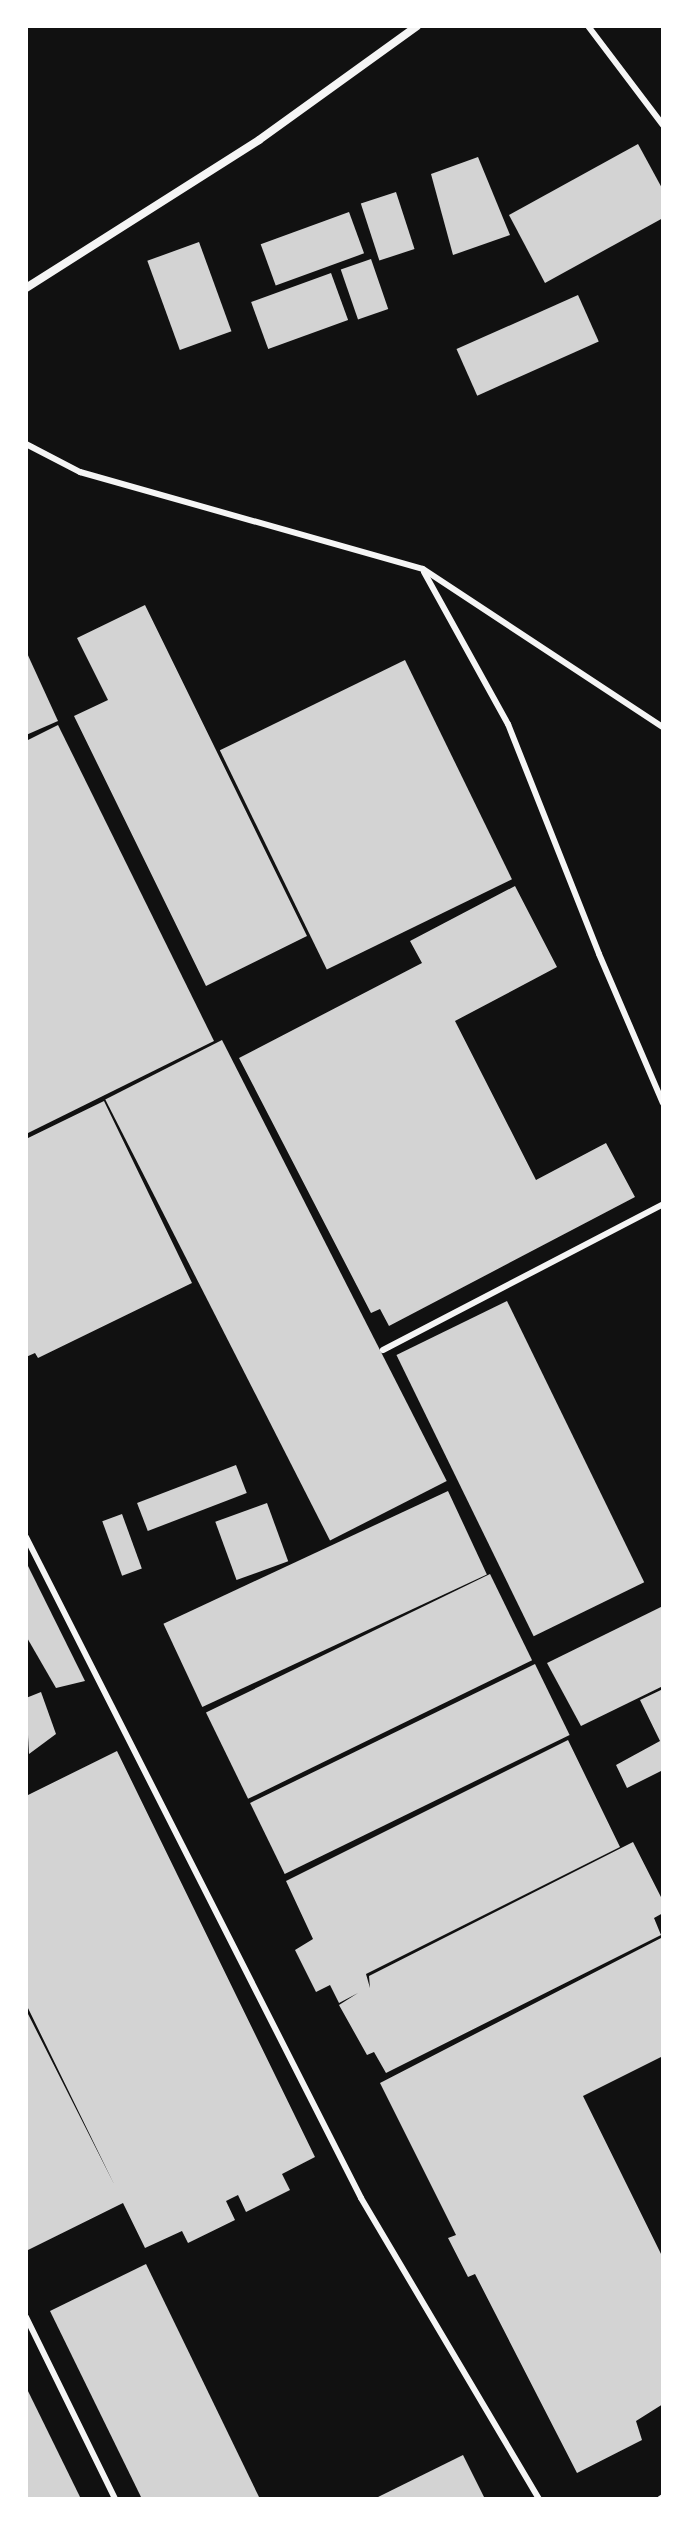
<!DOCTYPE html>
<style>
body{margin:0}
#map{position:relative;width:689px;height:2525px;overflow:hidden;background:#111;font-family:"Source Serif 4",serif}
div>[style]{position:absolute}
.building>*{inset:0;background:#d3d3d3;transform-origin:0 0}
.service>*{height:6px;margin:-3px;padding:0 3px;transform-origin:3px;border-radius:3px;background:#f5f5f5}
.minor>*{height:8px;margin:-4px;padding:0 4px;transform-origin:4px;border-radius:4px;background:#f5f5f5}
span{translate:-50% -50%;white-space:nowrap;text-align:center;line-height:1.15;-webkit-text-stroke:6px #fff;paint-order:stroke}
.frame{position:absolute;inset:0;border:28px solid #fff;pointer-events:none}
</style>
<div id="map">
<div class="building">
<div style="clip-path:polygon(638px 144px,663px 190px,663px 218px,545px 283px,509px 215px)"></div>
<div style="clip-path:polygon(478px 157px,510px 235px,453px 255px,431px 174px)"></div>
<div style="left:396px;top:192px;width:60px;height:37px;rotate:72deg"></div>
<div style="left:349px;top:212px;width:44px;height:94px;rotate:70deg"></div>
<div style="left:199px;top:242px;width:95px;height:55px;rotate:70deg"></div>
<div style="left:371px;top:259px;width:53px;height:32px;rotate:71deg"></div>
<div style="left:331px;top:273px;width:50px;height:85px;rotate:70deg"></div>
<div style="left:578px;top:295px;width:51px;height:133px;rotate:66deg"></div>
<div style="clip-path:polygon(145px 605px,307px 936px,206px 986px,74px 716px,108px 700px,77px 638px)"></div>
<div style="clip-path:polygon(26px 651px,58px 721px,26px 735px)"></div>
<div style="left:405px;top:660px;width:244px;height:206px;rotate:64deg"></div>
<div style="clip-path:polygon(58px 725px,214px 1041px,26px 1134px,26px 741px)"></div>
<div style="clip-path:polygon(515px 886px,557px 967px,455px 1021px,536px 1180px,606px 1143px,635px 1197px,389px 1326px,380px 1309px,371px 1313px,239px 1058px,422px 963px,410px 941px)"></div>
<div style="left:222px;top:1040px;width:495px;height:131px;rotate:63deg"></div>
<div style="clip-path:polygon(104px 1101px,192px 1283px,38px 1358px,35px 1353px,26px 1357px,26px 1139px)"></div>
<div style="left:507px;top:1301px;width:313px;height:123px;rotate:64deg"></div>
<div style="left:236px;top:1465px;width:30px;height:106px;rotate:69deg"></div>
<div style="left:448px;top:1491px;width:92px;height:314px;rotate:65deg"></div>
<div style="left:267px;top:1503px;width:62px;height:55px;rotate:70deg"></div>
<div style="left:122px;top:1514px;width:58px;height:21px;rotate:70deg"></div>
<div style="clip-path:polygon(26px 1562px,85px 1681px,56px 1688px,26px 1636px)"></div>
<div style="left:490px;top:1574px;width:96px;height:316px;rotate:64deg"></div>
<div style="clip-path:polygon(663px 1606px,663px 1686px,581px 1726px,547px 1663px)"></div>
<div style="left:535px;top:1664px;width:79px;height:317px;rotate:64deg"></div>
<div style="clip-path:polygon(663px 1689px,663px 1770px,627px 1788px,616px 1765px,660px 1741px,640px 1700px)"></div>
<div style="clip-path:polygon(41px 1692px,56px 1734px,29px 1754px,26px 1698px)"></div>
<div style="clip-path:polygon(568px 1740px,620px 1847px,366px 1974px,370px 1988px,369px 1976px,633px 1842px,663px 1901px,663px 1913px,654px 1918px,661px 1935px,386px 2073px,374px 2052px,367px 2055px,339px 2005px,358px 1993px,339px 2003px,330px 1985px,316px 1992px,295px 1950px,313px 1939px,286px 1881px)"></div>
<div style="clip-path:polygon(117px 1751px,315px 2157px,282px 2174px,290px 2190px,246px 2212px,238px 2195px,226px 2201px,235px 2220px,188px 2243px,182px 2231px,145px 2248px,123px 2203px,26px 2251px,26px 2010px,114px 2184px,26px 2004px,26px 1796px)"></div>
<div style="clip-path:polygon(663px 1937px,663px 2056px,583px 2096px,663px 2258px,663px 2404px,636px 2421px,642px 2440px,577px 2473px,475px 2274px,468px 2277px,448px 2238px,456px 2235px,380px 2083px)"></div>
<div style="clip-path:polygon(146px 2264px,260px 2499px,142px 2499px,50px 2311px)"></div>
<div style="clip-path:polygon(26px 2387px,81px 2499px,26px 2499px)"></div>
<div style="clip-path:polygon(463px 2455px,485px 2499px,374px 2499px)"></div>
</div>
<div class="service">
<div style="left:588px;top:26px;width:124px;rotate:52.9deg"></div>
<div style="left:26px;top:444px;width:61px;rotate:27.4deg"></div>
<div style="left:80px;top:472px;width:356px;rotate:15.8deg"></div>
<div style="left:423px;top:569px;width:287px;rotate:33.4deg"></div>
<div style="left:424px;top:572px;width:174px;rotate:61.1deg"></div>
<div style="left:508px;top:724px;width:247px;rotate:68.4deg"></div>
<div style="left:599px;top:954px;width:162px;rotate:66.8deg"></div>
<div style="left:383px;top:1350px;width:316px;rotate:-27.5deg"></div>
<div style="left:26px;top:1537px;width:741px;rotate:63.12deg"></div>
<div style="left:361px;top:2198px;width:350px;rotate:59.4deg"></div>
<div style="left:26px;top:2317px;width:203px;rotate:63.9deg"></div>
<div style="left:660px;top:2499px;width:4px;rotate:-34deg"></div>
</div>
<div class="minor">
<div style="left:26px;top:288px;width:276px;rotate:-32.4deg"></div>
<div style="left:259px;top:140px;width:195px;rotate:-35.8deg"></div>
</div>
<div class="frame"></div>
</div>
